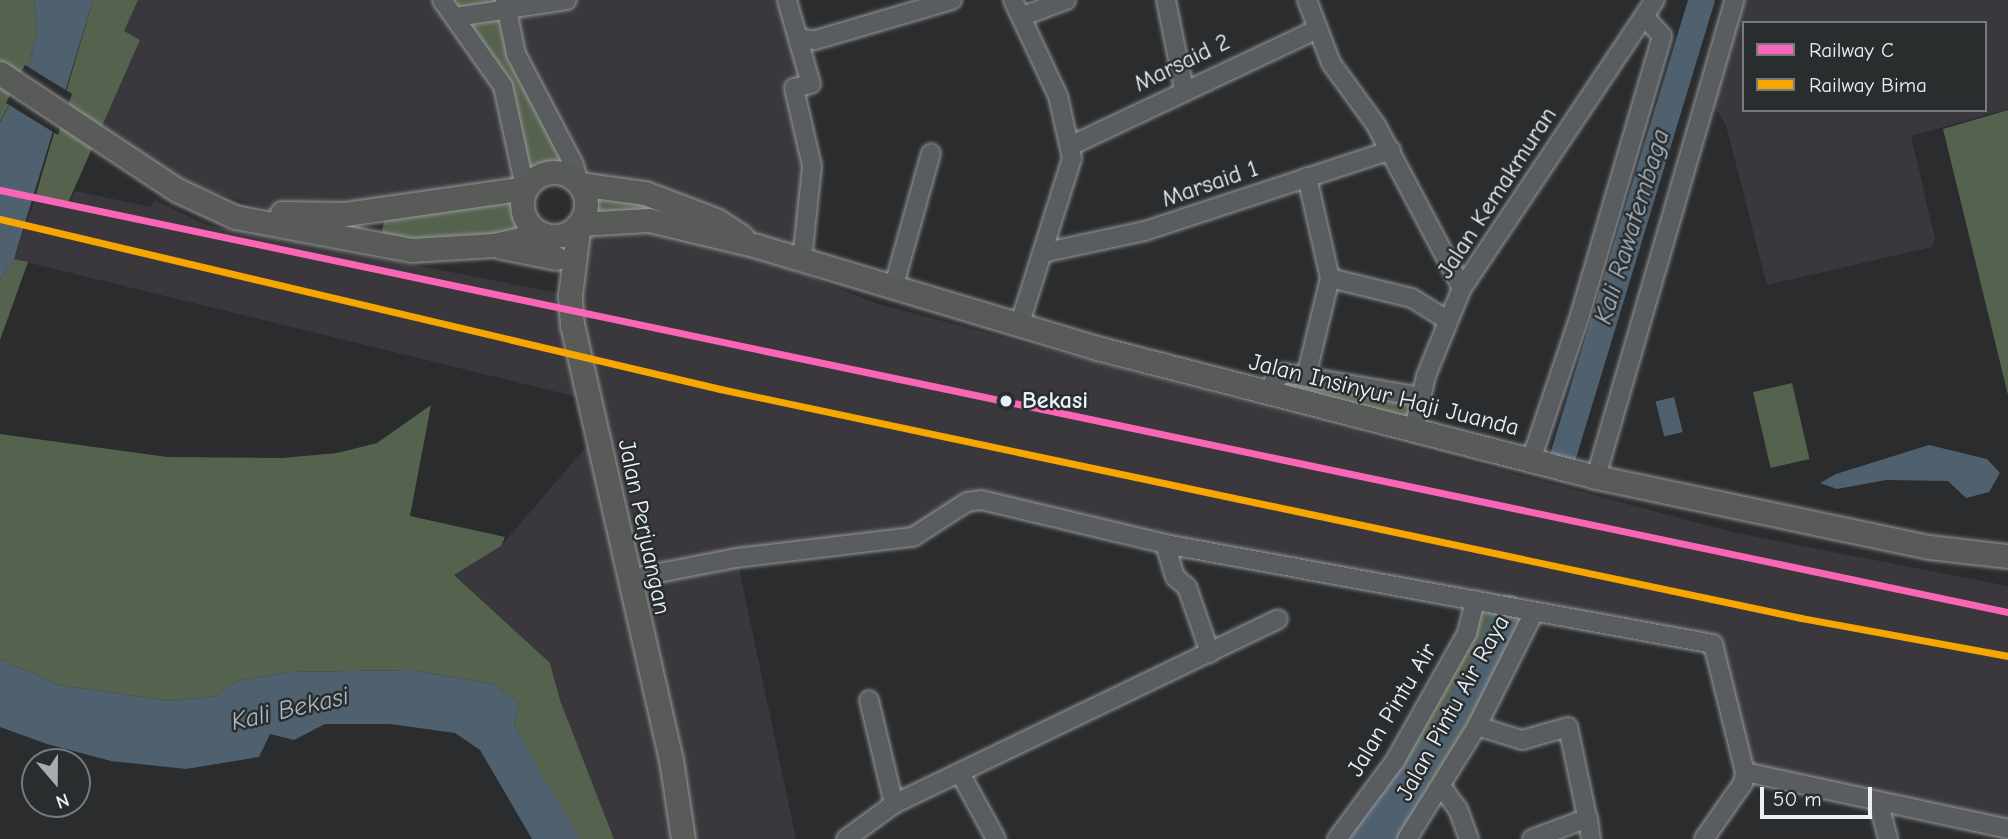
<!DOCTYPE html>
<style>
body{margin:0}
#map{position:relative;width:2008px;height:839px;overflow:hidden;background:#2b2c2d;font-family:"Comic Neue",sans-serif}
div>[style]{position:absolute}
.built>*{inset:0;background:#3a383c}
.green>*{inset:0;background:#55624d;transform-origin:0 0}
.water>*{inset:0;background:#4f606f;transform-origin:0 0}
.pier>*{inset:0;background:#2b2c2d}
.river>*{height:26px;margin:-13px;padding:0 13px;transform-origin:13px;border-radius:13px;background:#4f606f}
.roads{filter:drop-shadow(0 0 2px #96989a) drop-shadow(0 0 2px #96989a)}
.minor>*{height:18px;margin:-9px;padding:0 9px;transform-origin:9px;border-radius:9px;background:#5a5d60}
.major>*{height:23px;margin:-11.5px;padding:0 11.5px;transform-origin:11.5px;border-radius:11.5px;background:#585b58}
.major>.ring{margin:-11.5px;padding:0;box-sizing:content-box;background:none;border:23px solid #585b58;border-radius:50%}
.rail-1>*{height:7px;margin:-3.5px;padding:0 3.5px;transform-origin:3.5px;border-radius:3.5px;background:#fa66b7}
.rail-2>*{height:7px;margin:-3.5px;padding:0 3.5px;transform-origin:3.5px;border-radius:3.5px;background:#f7a600}
.dots>*{width:19px;height:19px;translate:-50% -50%;box-sizing:border-box;border:4px solid #2a2d2e;border-radius:50%}
span{translate:-50% -50%;white-space:nowrap;text-align:center;line-height:1.15;-webkit-text-stroke:5px #2a2d2e;paint-order:stroke}
.street-label{font-size:24px;color:#e8f1f8}
.stop-label{font-size:24px;color:#e8f1f8;font-weight:700}
.left{translate:0 -50%;text-align:left}
.water-label{font-size:26px;color:#acb9c4;font-style:italic}
.legend{position:absolute;left:1742px;top:21px;width:245px;height:91px;box-sizing:border-box;background:#2a2d2e;border:2px solid #767b7f;margin:0;padding:9px 12px;list-style:none;font-size:21px;color:#e8f1f8}
.legend li{display:flex;align-items:center;gap:14px;height:35px}
.legend b{width:35px;border:2px solid #767b7f}
.north{position:absolute;left:21px;top:748px;width:70px;height:70px;box-sizing:border-box;background:#2a2d2e;border:2px solid #767b7f;border-radius:50%;rotate:160deg;font-size:19px;font-weight:700;line-height:28px;text-align:center;color:#e8f1f8}
.north::after{content:'';display:block;margin:auto;width:24px;height:32px;background:#a6acb1;clip-path:polygon(50% 0,100% 100%,50% 72%,0 100%)}
.scale{position:absolute;left:1760px;top:787px;width:112px;height:32px;box-sizing:border-box;border:4px solid #e8f1f8;border-top:0;padding-left:9px;font-size:21px;line-height:24px;white-space:nowrap;color:#e8f1f8;-webkit-text-stroke:5px #2a2d2e;paint-order:stroke}
</style>
<div id="map">
<div class="built">
<div style="clip-path:polygon(138px 0,442px 0,497px 73px,525px 188px,277px 212px,183px 182px,98px 135px,139px 40px,123px 31px)"></div>
<div style="clip-path:polygon(567px 0,787px 0,811px 84px,794px 89px,812px 166px,802px 261px,579px 184px,538px 98px,507px 9px)"></div>
<div style="clip-path:polygon(evenodd,1735px 0,2008px 0,2008px 109px,1911px 136px,1935px 239px,1932px 247px,1767px 285px,1726px 125px,1708px 96px,1735px 0,1744px 23px,1985px 23px,1985px 110px,1744px 110px,1744px 23px)"></div>
<div style="clip-path:polygon(75px 191px,151px 207px,154px 200px,207px 225px,569px 295px,579px 224px,700px 233px,875px 303px,1736px 533px,2008px 586px,2008px 832px,1745px 771px,1717px 660px,1721px 640px,981px 500px,921px 533px,737px 559px,796px 839px,614px 839px,560px 700px,550px 663px,454px 575px,501px 546px,598px 433px,617px 526px,602px 403px,14px 259px,35px 199px,68px 206px)"></div>
</div>
<div class="green">
<div style="clip-path:polygon(0 0,34px 0,37px 32px,27px 73px,0 121px)"></div>
<div style="clip-path:polygon(93px 0,138px 0,124px 31px,140px 40px,67px 205px,35px 198px)"></div>
<div style="clip-path:polygon(442px 0,505px 0,516px 55px,579px 184px,716px 220px,584px 215px,586px 202px,579px 184px,567px 174px,549px 172px,534px 178px,521px 200px,525px 219px,536px 231px,389px 246px,382px 231px,385px 216px,525px 188px,510px 108px)"></div>
<div style="clip-path:polygon(2008px 110px,2008px 395px,1943px 129px)"></div>
<div style="clip-path:polygon(14px 259px,28px 262px,0 340px,0 280px)"></div>
<div style="clip-path:polygon(1274px 381px,1422px 397px,1414px 429px,1271px 394px)"></div>
<div style="left:1792px;top:383px;width:78px;height:40px;rotate:77deg"></div>
<div style="clip-path:polygon(431px 405px,410px 516px,505px 537px,501px 546px,454px 575px,550px 663px,560px 700px,614px 839px,577px 839px,514px 725px,519px 703px,494px 684px,411px 670px,289px 672px,237px 681px,215px 696px,171px 701px,58px 685px,0 659px,0 434px,167px 457px,282px 458px,337px 453px,377px 443px)"></div>
<div style="clip-path:polygon(1475px 600px,1534px 612px,1441px 786px,1395px 761px)"></div>
</div>
<div class="water">
<div style="clip-path:polygon(34px 0,93px 0,14px 259px,0 280px,0 122px,27px 73px,37px 32px)"></div>
<div style="left:1674px;top:397px;width:36px;height:19px;rotate:76deg"></div>
<div style="clip-path:polygon(1929px 445px,1987px 459px,2000px 473px,1989px 492px,1966px 498px,1948px 481px,1886px 480px,1837px 489px,1820px 483px,1836px 474px)"></div>
<div style="clip-path:polygon(0 659px,58px 685px,171px 701px,215px 696px,237px 681px,289px 672px,411px 670px,494px 684px,519px 703px,514px 725px,579px 839px,532px 839px,480px 750px,455px 733px,390px 724px,325px 724px,294px 740px,270px 734px,259px 757px,186px 769px,111px 761px,47px 744px,0 727px)"></div>
<div style="clip-path:polygon(1395px 761px,1441px 786px,1407px 839px,1337px 839px)"></div>
</div>
<div class="pier">
<div style="clip-path:polygon(25px 65px,72px 94px,58px 135px,6px 103px)"></div>
</div>
<div class="river">
<div style="left:1564px;top:453px;width:474px;rotate:-73.1deg"></div>
<div style="left:1377px;top:839px;width:195px;rotate:-58.4deg"></div>
<div style="left:1479px;top:673px;width:72px;rotate:-65.6deg"></div>
</div>
<div class="roads">
<div class="minor">
<div style="left:442px;top:0;width:105px;rotate:54.7deg"></div>
<div style="left:503px;top:86px;width:104px;rotate:77.8deg"></div>
<div style="left:505px;top:0;width:55px;rotate:78.5deg"></div>
<div style="left:516px;top:54px;width:125px;rotate:62.4deg"></div>
<div style="left:574px;top:165px;width:20px;rotate:75deg"></div>
<div style="left:787px;top:0;width:87px;rotate:74.1deg"></div>
<div style="left:811px;top:84px;width:17px;rotate:167deg"></div>
<div style="left:794px;top:88px;width:80px;rotate:77deg"></div>
<div style="left:812px;top:166px;width:96px;rotate:96deg"></div>
<div style="left:1013px;top:0;width:106px;rotate:64.9deg"></div>
<div style="left:1058px;top:96px;width:64px;rotate:77.3deg"></div>
<div style="left:1072px;top:158px;width:176px;rotate:107.5deg"></div>
<div style="left:1166px;top:0;width:91px;rotate:78.6deg"></div>
<div style="left:1307px;top:0;width:67px;rotate:69.1deg"></div>
<div style="left:1331px;top:63px;width:77px;rotate:54deg"></div>
<div style="left:1376px;top:125px;width:184px;rotate:62.2deg"></div>
<div style="left:1023px;top:16px;width:46px;rotate:-20.4deg"></div>
<div style="left:456px;top:17px;width:112px;rotate:-8.7deg"></div>
<div style="left:801px;top:39px;width:14px;rotate:4deg"></div>
<div style="left:815px;top:40px;width:143px;rotate:-16.3deg"></div>
<div style="left:1070px;top:146px;width:273px;rotate:-25.3deg"></div>
<div style="left:1307px;top:177px;width:104px;rotate:77.2deg"></div>
<div style="left:1330px;top:278px;width:84px;rotate:13.7deg"></div>
<div style="left:1412px;top:298px;width:41px;rotate:32.2deg"></div>
<div style="left:1042px;top:253px;width:105px;rotate:-12.1deg"></div>
<div style="left:1145px;top:231px;width:259px;rotate:-18.2deg"></div>
<div style="left:893px;top:289px;width:141px;rotate:-74.4deg"></div>
<div style="left:1306px;top:377px;width:102px;rotate:-76.4deg"></div>
<div style="left:1271px;top:394px;width:13px;rotate:-77deg"></div>
<div style="left:1274px;top:381px;width:13px;rotate:-39deg"></div>
<div style="left:1284px;top:373px;width:140px;rotate:9.9deg"></div>
<div style="left:1414px;top:429px;width:54px;rotate:-77.2deg"></div>
<div style="left:1426px;top:376px;width:95px;rotate:-67.8deg"></div>
<div style="left:1462px;top:288px;width:347px;rotate:-56.2deg"></div>
<div style="left:1531px;top:460px;width:153px;rotate:-71.3deg"></div>
<div style="left:1580px;top:315px;width:291px;rotate:-73.6deg"></div>
<div style="left:1662px;top:36px;width:25px;rotate:-132deg"></div>
<div style="left:1596px;top:477px;width:497px;rotate:-73.8deg"></div>
<div style="left:1165px;top:544px;width:34px;rotate:73deg"></div>
<div style="left:1175px;top:577px;width:16px;rotate:40deg"></div>
<div style="left:1187px;top:587px;width:70px;rotate:70.8deg"></div>
<div style="left:628px;top:579px;width:110px;rotate:-11deg"></div>
<div style="left:736px;top:558px;width:178px;rotate:-6.8deg"></div>
<div style="left:913px;top:537px;width:64px;rotate:-32.9deg"></div>
<div style="left:967px;top:502px;width:14px;rotate:-8deg"></div>
<div style="left:981px;top:500px;width:189px;rotate:13.4deg"></div>
<div style="left:1165px;top:544px;width:557px;rotate:10.34deg"></div>
<div style="left:1713px;top:644px;width:132px;rotate:76deg"></div>
<div style="left:1745px;top:772px;width:11px;rotate:100deg"></div>
<div style="left:1743px;top:783px;width:68px;rotate:124.9deg"></div>
<div style="left:869px;top:700px;width:107px;rotate:76.5deg"></div>
<div style="left:1477px;top:726px;width:47px;rotate:17.3deg"></div>
<div style="left:1522px;top:740px;width:48px;rotate:-15.8deg"></div>
<div style="left:1568px;top:727px;width:87px;rotate:78deg"></div>
<div style="left:1745px;top:772px;width:269px;rotate:12.2deg"></div>
<div style="left:960px;top:773px;width:75px;rotate:61.4deg"></div>
<div style="left:1441px;top:786px;width:29px;rotate:54deg"></div>
<div style="left:1458px;top:809px;width:32px;rotate:70deg"></div>
<div style="left:1878px;top:801px;width:39px;rotate:75deg"></div>
<div style="left:846px;top:839px;width:59px;rotate:-36.1deg"></div>
<div style="left:894px;top:804px;width:426px;rotate:-25.7deg"></div>
<div style="left:1337px;top:839px;width:97px;rotate:-53.4deg"></div>
<div style="left:1395px;top:761px;width:147px;rotate:-60.6deg"></div>
<div style="left:1467px;top:633px;width:34px;rotate:-76deg"></div>
<div style="left:1407px;top:839px;width:133px;rotate:-58.2deg"></div>
<div style="left:1477px;top:726px;width:127px;rotate:-63.4deg"></div>
<div style="left:1532px;top:839px;width:60px;rotate:-20.6deg"></div>
<div style="left:1588px;top:818px;width:21px;rotate:82deg"></div>
</div>
<div class="major">
<div style="left:0;top:73px;width:212px;rotate:33.5deg"></div>
<div style="left:177px;top:190px;width:64px;rotate:25deg"></div>
<div style="left:235px;top:217px;width:180px;rotate:10.6deg"></div>
<div style="left:412px;top:250px;width:82px;rotate:-3.5deg"></div>
<div style="left:494px;top:245px;width:50px;rotate:-12.7deg"></div>
<div class="ring" style="left:522px;top:172px;width:41px;height:41px"></div>
<div style="left:579px;top:184px;width:67px;rotate:7.8deg"></div>
<div style="left:645px;top:193px;width:76px;rotate:20.8deg"></div>
<div style="left:716px;top:220px;width:31px;rotate:33deg"></div>
<div style="left:282px;top:213px;width:63px;rotate:0.9deg"></div>
<div style="left:345px;top:214px;width:182px;rotate:-8.2deg"></div>
<div style="left:501px;top:247px;width:56px;rotate:11.3deg"></div>
<div style="left:683px;top:839px;width:80px;rotate:-98.6deg"></div>
<div style="left:671px;top:760px;width:445px;rotate:-102.8deg"></div>
<div style="left:572px;top:326px;width:31px;rotate:-94deg"></div>
<div style="left:570px;top:295px;width:72px;rotate:-82.8deg"></div>
<div style="left:579px;top:224px;width:70px;rotate:-3.3deg"></div>
<div style="left:649px;top:220px;width:111px;rotate:13.5deg"></div>
<div style="left:757px;top:246px;width:355px;rotate:16.7deg"></div>
<div style="left:1097px;top:348px;width:515px;rotate:14.49deg"></div>
<div style="left:1596px;top:477px;width:340px;rotate:11.9deg"></div>
<div style="left:1929px;top:547px;width:80px;rotate:6.5deg"></div>
</div>
</div>
<div class="rail-1">
<div style="left:0;top:190px;width:2052px;rotate:11.87deg"></div>
</div>
<div class="rail-2">
<div style="left:0;top:219px;width:740px;rotate:13.28deg"></div>
<div style="left:720px;top:389px;width:1105px;rotate:11.96deg"></div>
<div style="left:1801px;top:618px;width:210px;rotate:10.4deg"></div>
</div>
<div class="dots">
<div style="left:1006px;top:401px;background:#e8f1f8"></div>
</div>
<div class="street-label">
<span style="left:1182px;top:63px;rotate:-26deg">Marsaid 2</span>
<span style="left:1210px;top:184px;rotate:-19deg">Marsaid 1</span>
<span style="left:1497px;top:193px;rotate:-57deg">Jalan Kemakmuran</span>
<span style="left:1384px;top:395px;rotate:14deg">Jalan Insinyur Haji Juanda</span>
<span style="left:644px;top:527px;rotate:78deg">Jalan Perjuangan</span>
<span style="left:1453px;top:708px;rotate:-61deg">Jalan Pintu Air Raya</span>
<span style="left:1392px;top:710px;rotate:-59deg">Jalan Pintu Air</span>
</div>
<div class="stop-label">
<span class="left" style="left:1022px;top:401px">Bekasi</span>
</div>
<div class="water-label">
<span style="left:1633px;top:227px;rotate:-73deg">Kali Rawatembaga</span>
<span style="left:290px;top:710px;rotate:-13deg">Kali Bekasi</span>
</div>
<ul class="legend">
<li><b style="height:9px;background:#fa66b7"></b>Railway C</li>
<li><b style="height:9px;background:#f7a600"></b>Railway Bima</li>
</ul>
<div class="north">N</div>
<div class="scale">50 m</div>
</div>
